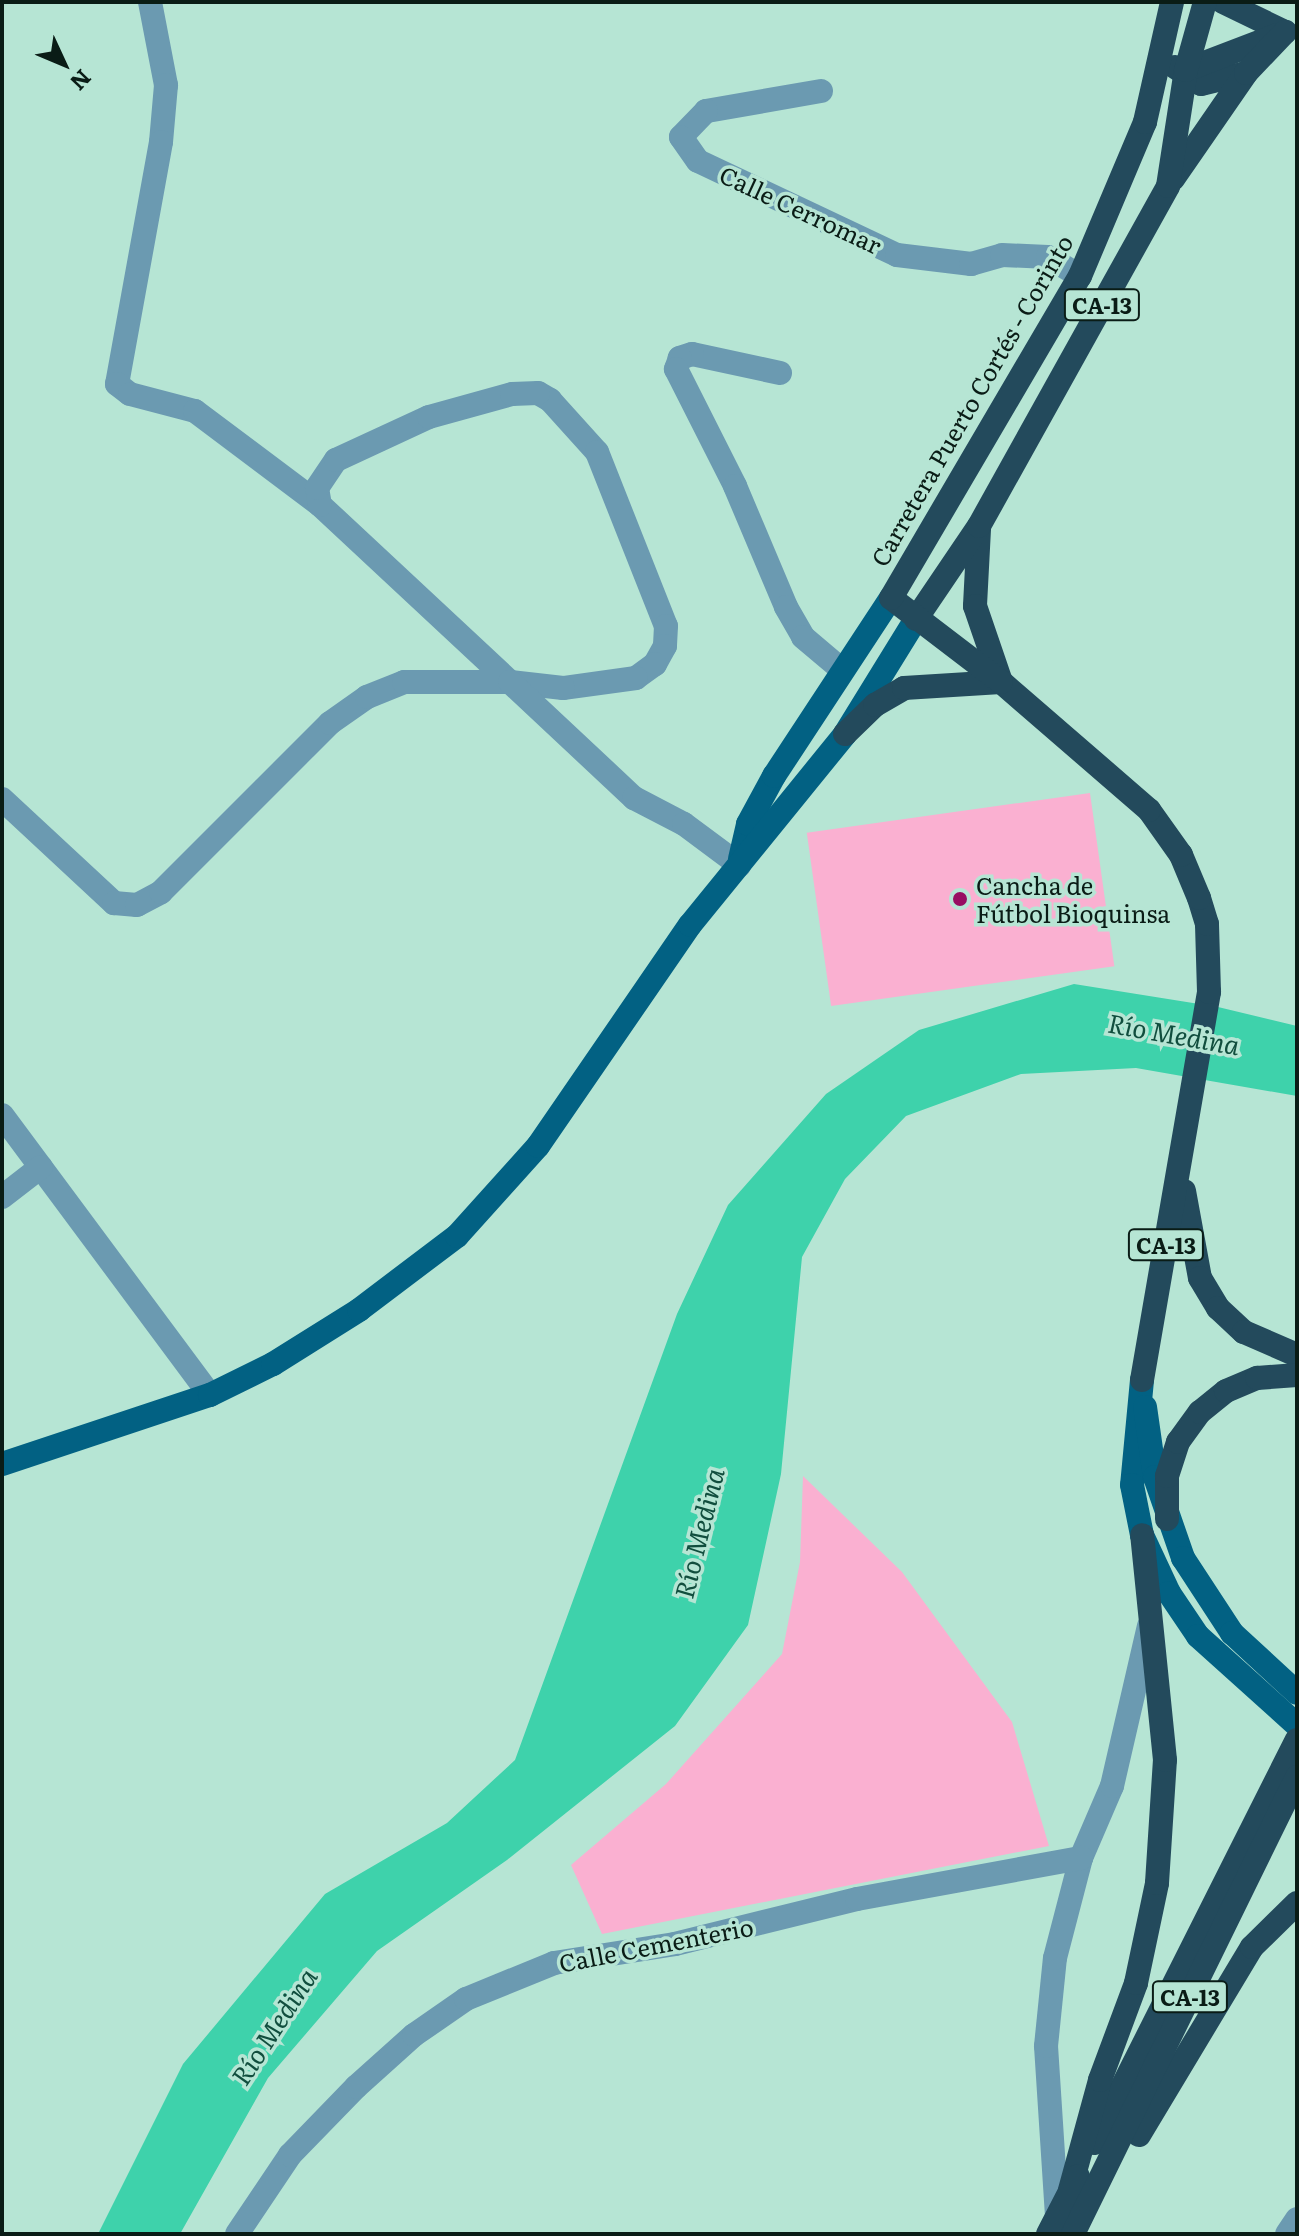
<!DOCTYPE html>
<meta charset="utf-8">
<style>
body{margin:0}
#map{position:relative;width:1299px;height:2236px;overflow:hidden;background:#b6e5d4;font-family:Literata,serif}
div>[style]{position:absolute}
.green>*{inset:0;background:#fab0d1;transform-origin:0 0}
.water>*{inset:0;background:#3ed2ab}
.minor>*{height:24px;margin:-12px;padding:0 12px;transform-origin:12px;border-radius:12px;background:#6b9ab1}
.major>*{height:24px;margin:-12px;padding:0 12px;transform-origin:12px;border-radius:12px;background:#026183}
.highway>*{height:24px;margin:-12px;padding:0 12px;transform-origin:12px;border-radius:12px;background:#234a5c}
.dots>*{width:22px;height:22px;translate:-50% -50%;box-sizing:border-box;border:4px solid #b6e5d4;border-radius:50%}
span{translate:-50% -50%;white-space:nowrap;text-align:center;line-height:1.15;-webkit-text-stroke:7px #b6e5d4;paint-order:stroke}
.shield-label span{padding:2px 6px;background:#b6e5d4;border:2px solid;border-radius:6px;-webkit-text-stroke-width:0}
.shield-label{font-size:22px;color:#0a1c16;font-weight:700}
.street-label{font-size:24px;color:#0a1c16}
.poi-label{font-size:24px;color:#0a1c16}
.left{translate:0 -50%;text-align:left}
.water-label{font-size:26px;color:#114e3e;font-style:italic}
.frame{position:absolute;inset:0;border:4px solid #0a1c16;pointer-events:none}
.north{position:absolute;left:24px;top:24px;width:80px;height:80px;-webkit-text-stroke:6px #b6e5d4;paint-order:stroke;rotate:134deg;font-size:22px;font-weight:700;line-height:32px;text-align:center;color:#0a1c16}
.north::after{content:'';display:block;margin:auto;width:28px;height:36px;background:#0a1c16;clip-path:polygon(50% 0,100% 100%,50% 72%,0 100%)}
</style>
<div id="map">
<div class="green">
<div style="left:1090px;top:793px;width:175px;height:286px;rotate:82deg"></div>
<div style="clip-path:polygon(803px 1476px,902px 1572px,1012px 1722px,1049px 1846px,602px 1934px,571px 1865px,666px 1784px,782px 1654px,800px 1562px)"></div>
</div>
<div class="water">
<div style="clip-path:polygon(1074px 984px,1218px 1007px,1297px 1026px,1297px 1096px,1136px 1068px,1021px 1074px,906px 1116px,845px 1179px,802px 1257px,781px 1474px,748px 1625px,675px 1726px,507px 1860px,377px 1951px,268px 2078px,180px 2234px,98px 2234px,183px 2064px,325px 1894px,447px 1823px,515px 1760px,677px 1314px,728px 1205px,826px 1094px,919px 1030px)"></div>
</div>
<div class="minor">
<div style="left:150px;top:2px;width:85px;rotate:79.1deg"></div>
<div style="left:166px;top:85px;width:57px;rotate:95deg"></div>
<div style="left:161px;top:142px;width:246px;rotate:100.3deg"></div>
<div style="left:117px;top:384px;width:16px;rotate:38deg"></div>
<div style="left:130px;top:394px;width:67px;rotate:14.7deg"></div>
<div style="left:195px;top:411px;width:156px;rotate:36.9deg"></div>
<div style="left:821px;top:91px;width:117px;rotate:170.1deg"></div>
<div style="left:706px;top:111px;width:36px;rotate:134deg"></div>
<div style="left:681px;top:137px;width:29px;rotate:55deg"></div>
<div style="left:698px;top:161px;width:220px;rotate:25.3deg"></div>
<div style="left:897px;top:255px;width:75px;rotate:6.9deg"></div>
<div style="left:971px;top:264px;width:32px;rotate:-16deg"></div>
<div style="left:1002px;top:255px;width:46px;rotate:2.5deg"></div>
<div style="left:1048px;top:257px;width:37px;rotate:31deg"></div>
<div style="left:780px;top:373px;width:90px;rotate:-167.8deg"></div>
<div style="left:692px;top:354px;width:13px;rotate:162deg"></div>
<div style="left:680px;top:358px;width:12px;rotate:110deg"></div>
<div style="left:676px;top:369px;width:131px;rotate:63.2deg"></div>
<div style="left:735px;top:486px;width:131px;rotate:67.1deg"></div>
<div style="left:786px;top:607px;width:34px;rotate:60deg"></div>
<div style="left:803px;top:637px;width:51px;rotate:40.2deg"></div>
<div style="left:538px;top:393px;width:14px;rotate:30deg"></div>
<div style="left:550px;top:400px;width:70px;rotate:47.9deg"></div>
<div style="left:597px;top:452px;width:187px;rotate:68.4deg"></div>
<div style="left:666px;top:626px;width:20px;rotate:93deg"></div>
<div style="left:665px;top:646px;width:21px;rotate:119deg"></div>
<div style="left:655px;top:664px;width:24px;rotate:144deg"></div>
<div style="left:636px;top:678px;width:74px;rotate:172.2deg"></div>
<div style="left:563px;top:688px;width:53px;rotate:-173.5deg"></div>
<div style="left:510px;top:682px;width:260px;rotate:-137deg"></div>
<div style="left:320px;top:505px;width:17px;rotate:-100deg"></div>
<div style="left:317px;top:488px;width:34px;rotate:-56deg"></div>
<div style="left:336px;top:460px;width:102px;rotate:-24.8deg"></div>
<div style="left:429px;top:417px;width:86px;rotate:-15.5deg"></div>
<div style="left:512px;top:394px;width:26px;rotate:-2deg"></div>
<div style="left:2px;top:799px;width:153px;rotate:42.9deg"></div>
<div style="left:114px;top:903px;width:23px;rotate:5deg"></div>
<div style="left:137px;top:905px;width:27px;rotate:-28deg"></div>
<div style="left:161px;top:892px;width:239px;rotate:-45deg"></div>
<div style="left:330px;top:723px;width:45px;rotate:-35.1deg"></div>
<div style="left:367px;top:697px;width:40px;rotate:-22deg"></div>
<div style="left:404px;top:682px;width:106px"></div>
<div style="left:510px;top:682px;width:170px;rotate:43.1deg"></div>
<div style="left:634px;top:798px;width:56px;rotate:27.5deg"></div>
<div style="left:684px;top:824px;width:69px;rotate:36.7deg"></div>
<div style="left:2px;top:1115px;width:349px;rotate:53.4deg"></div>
<div style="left:2px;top:1197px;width:49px;rotate:-37.6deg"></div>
<div style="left:1057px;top:2216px;width:170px;rotate:-93.7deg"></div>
<div style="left:1046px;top:2046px;width:88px;rotate:-84.2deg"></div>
<div style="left:1055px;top:1958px;width:103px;rotate:-75.4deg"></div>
<div style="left:1081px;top:1858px;width:78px;rotate:-66.7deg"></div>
<div style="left:1112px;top:1786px;width:164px;rotate:-77deg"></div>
<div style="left:237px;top:2234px;width:95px;rotate:-56.1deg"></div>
<div style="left:290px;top:2155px;width:95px;rotate:-45.9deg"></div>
<div style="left:356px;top:2087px;width:78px;rotate:-41.9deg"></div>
<div style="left:414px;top:2035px;width:63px;rotate:-34.7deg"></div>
<div style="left:466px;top:1999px;width:95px;rotate:-22.2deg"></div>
<div style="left:554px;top:1963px;width:122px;rotate:-8.9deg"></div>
<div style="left:675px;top:1944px;width:187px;rotate:-13.9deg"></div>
<div style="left:857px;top:1899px;width:228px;rotate:-10.4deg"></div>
<div style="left:1287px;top:2234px;width:18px;rotate:-56deg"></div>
</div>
<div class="major">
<div style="left:740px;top:859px;width:36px;rotate:-77deg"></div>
<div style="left:748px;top:824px;width:55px;rotate:-61.6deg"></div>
<div style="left:774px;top:776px;width:213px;rotate:-56.7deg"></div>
<div style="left:1142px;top:1380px;width:105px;rotate:95.4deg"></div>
<div style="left:1132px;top:1485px;width:51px;rotate:78.7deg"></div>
<div style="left:1142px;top:1535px;width:64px;rotate:65deg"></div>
<div style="left:1169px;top:1593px;width:52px;rotate:56deg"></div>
<div style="left:1198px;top:1636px;width:133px;rotate:42deg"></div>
<div style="left:1145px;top:1407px;width:71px;rotate:81.9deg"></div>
<div style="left:1155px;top:1477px;width:86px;rotate:70.9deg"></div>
<div style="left:1183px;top:1558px;width:90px;rotate:56.8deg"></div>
<div style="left:1232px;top:1633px;width:88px;rotate:42.7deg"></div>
<div style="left:2px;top:1464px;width:219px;rotate:-18.4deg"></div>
<div style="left:210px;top:1395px;width:70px;rotate:-26.2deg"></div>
<div style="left:273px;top:1364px;width:102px;rotate:-32.1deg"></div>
<div style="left:359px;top:1310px;width:123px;rotate:-37.1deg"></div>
<div style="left:457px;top:1236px;width:121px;rotate:-48deg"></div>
<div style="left:538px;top:1146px;width:268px;rotate:-55.5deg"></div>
<div style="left:690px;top:925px;width:246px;rotate:-50.9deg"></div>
<div style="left:845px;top:734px;width:135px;rotate:-58.3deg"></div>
</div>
<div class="highway">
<div style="left:1223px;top:2px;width:69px;rotate:25.8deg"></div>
<div style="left:1175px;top:67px;width:31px;rotate:33deg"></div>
<div style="left:1201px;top:84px;width:46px;rotate:-13.7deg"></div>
<div style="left:1186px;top:70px;width:97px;rotate:-21deg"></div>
<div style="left:1173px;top:179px;width:129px;rotate:-55.4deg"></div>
<div style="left:1246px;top:73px;width:57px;rotate:-46.4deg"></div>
<div style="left:979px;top:529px;width:77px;rotate:93deg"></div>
<div style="left:975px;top:606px;width:80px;rotate:71.1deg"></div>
<div style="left:916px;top:619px;width:112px;rotate:-55.9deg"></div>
<div style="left:979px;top:526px;width:389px;rotate:-60.9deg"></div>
<div style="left:1168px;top:186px;width:117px;rotate:-81.2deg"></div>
<div style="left:1186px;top:70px;width:71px;rotate:-74.4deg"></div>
<div style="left:845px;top:734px;width:42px;rotate:-44deg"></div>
<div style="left:875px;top:705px;width:34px;rotate:-30deg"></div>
<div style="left:904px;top:688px;width:97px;rotate:-3.5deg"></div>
<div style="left:1184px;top:1191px;width:88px;rotate:79.6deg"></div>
<div style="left:1200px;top:1278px;width:35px;rotate:59deg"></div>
<div style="left:1218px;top:1308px;width:35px;rotate:43deg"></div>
<div style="left:1244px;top:1332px;width:58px;rotate:23.5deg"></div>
<div style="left:1142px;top:1380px;width:394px;rotate:-80.2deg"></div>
<div style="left:1209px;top:992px;width:68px;rotate:-91.7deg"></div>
<div style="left:1207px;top:924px;width:27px;rotate:-107deg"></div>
<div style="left:1199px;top:898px;width:47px;rotate:-112.7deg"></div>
<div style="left:1181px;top:855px;width:55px;rotate:-125.4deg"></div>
<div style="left:1149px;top:810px;width:196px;rotate:-139.1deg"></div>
<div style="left:1001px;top:682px;width:138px;rotate:-142.6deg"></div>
<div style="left:891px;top:598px;width:373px;rotate:-59.6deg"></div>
<div style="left:1080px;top:276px;width:167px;rotate:-67.1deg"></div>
<div style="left:1145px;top:122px;width:123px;rotate:-77.3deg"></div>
<div style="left:1167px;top:1519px;width:43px;rotate:-90deg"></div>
<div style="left:1167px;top:1476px;width:36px;rotate:-72deg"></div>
<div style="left:1178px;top:1442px;width:37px;rotate:-54deg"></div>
<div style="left:1200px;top:1412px;width:33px;rotate:-39deg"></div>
<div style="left:1226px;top:1391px;width:34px;rotate:-23deg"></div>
<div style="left:1257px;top:1378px;width:40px;rotate:-4.3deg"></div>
<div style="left:1139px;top:2135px;width:219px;rotate:-59deg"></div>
<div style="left:1252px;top:1947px;width:63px;rotate:-44.4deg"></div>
<div style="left:1094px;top:2143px;width:451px;rotate:-63.3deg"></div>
<div style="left:1070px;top:2190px;width:114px;rotate:-74.7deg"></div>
<div style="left:1100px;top:2080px;width:103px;rotate:-69.6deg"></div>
<div style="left:1136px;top:1983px;width:102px;rotate:-78.1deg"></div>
<div style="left:1157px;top:1883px;width:123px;rotate:-86.3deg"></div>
<div style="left:1165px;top:1760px;width:226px;rotate:-95.8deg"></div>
<div style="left:1048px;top:2234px;width:65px;rotate:-62.7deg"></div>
<div style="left:1073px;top:2234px;width:509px;rotate:-63.89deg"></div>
</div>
<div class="dots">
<div style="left:960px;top:899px;background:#980d62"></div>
</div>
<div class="shield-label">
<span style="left:1102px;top:305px">CA-13</span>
<span style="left:1166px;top:1245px">CA-13</span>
<span style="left:1190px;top:1997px">CA-13</span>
</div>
<div class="street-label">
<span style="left:801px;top:209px;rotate:25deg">Calle Cerromar</span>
<span style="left:971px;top:400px;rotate:-60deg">Carretera Puerto Cortés - Corinto</span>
<span style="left:656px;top:1944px;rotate:-11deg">Calle Cementerio</span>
</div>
<div class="poi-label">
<span class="left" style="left:976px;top:899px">Cancha de<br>Fútbol Bioquinsa</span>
</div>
<div class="water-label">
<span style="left:1174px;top:1033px;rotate:10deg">Río Medina</span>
<span style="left:698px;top:1533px;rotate:-76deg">Río Medina</span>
<span style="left:273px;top:2026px;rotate:-57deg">Río Medina</span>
</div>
<div class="frame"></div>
<div class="north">N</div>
</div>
